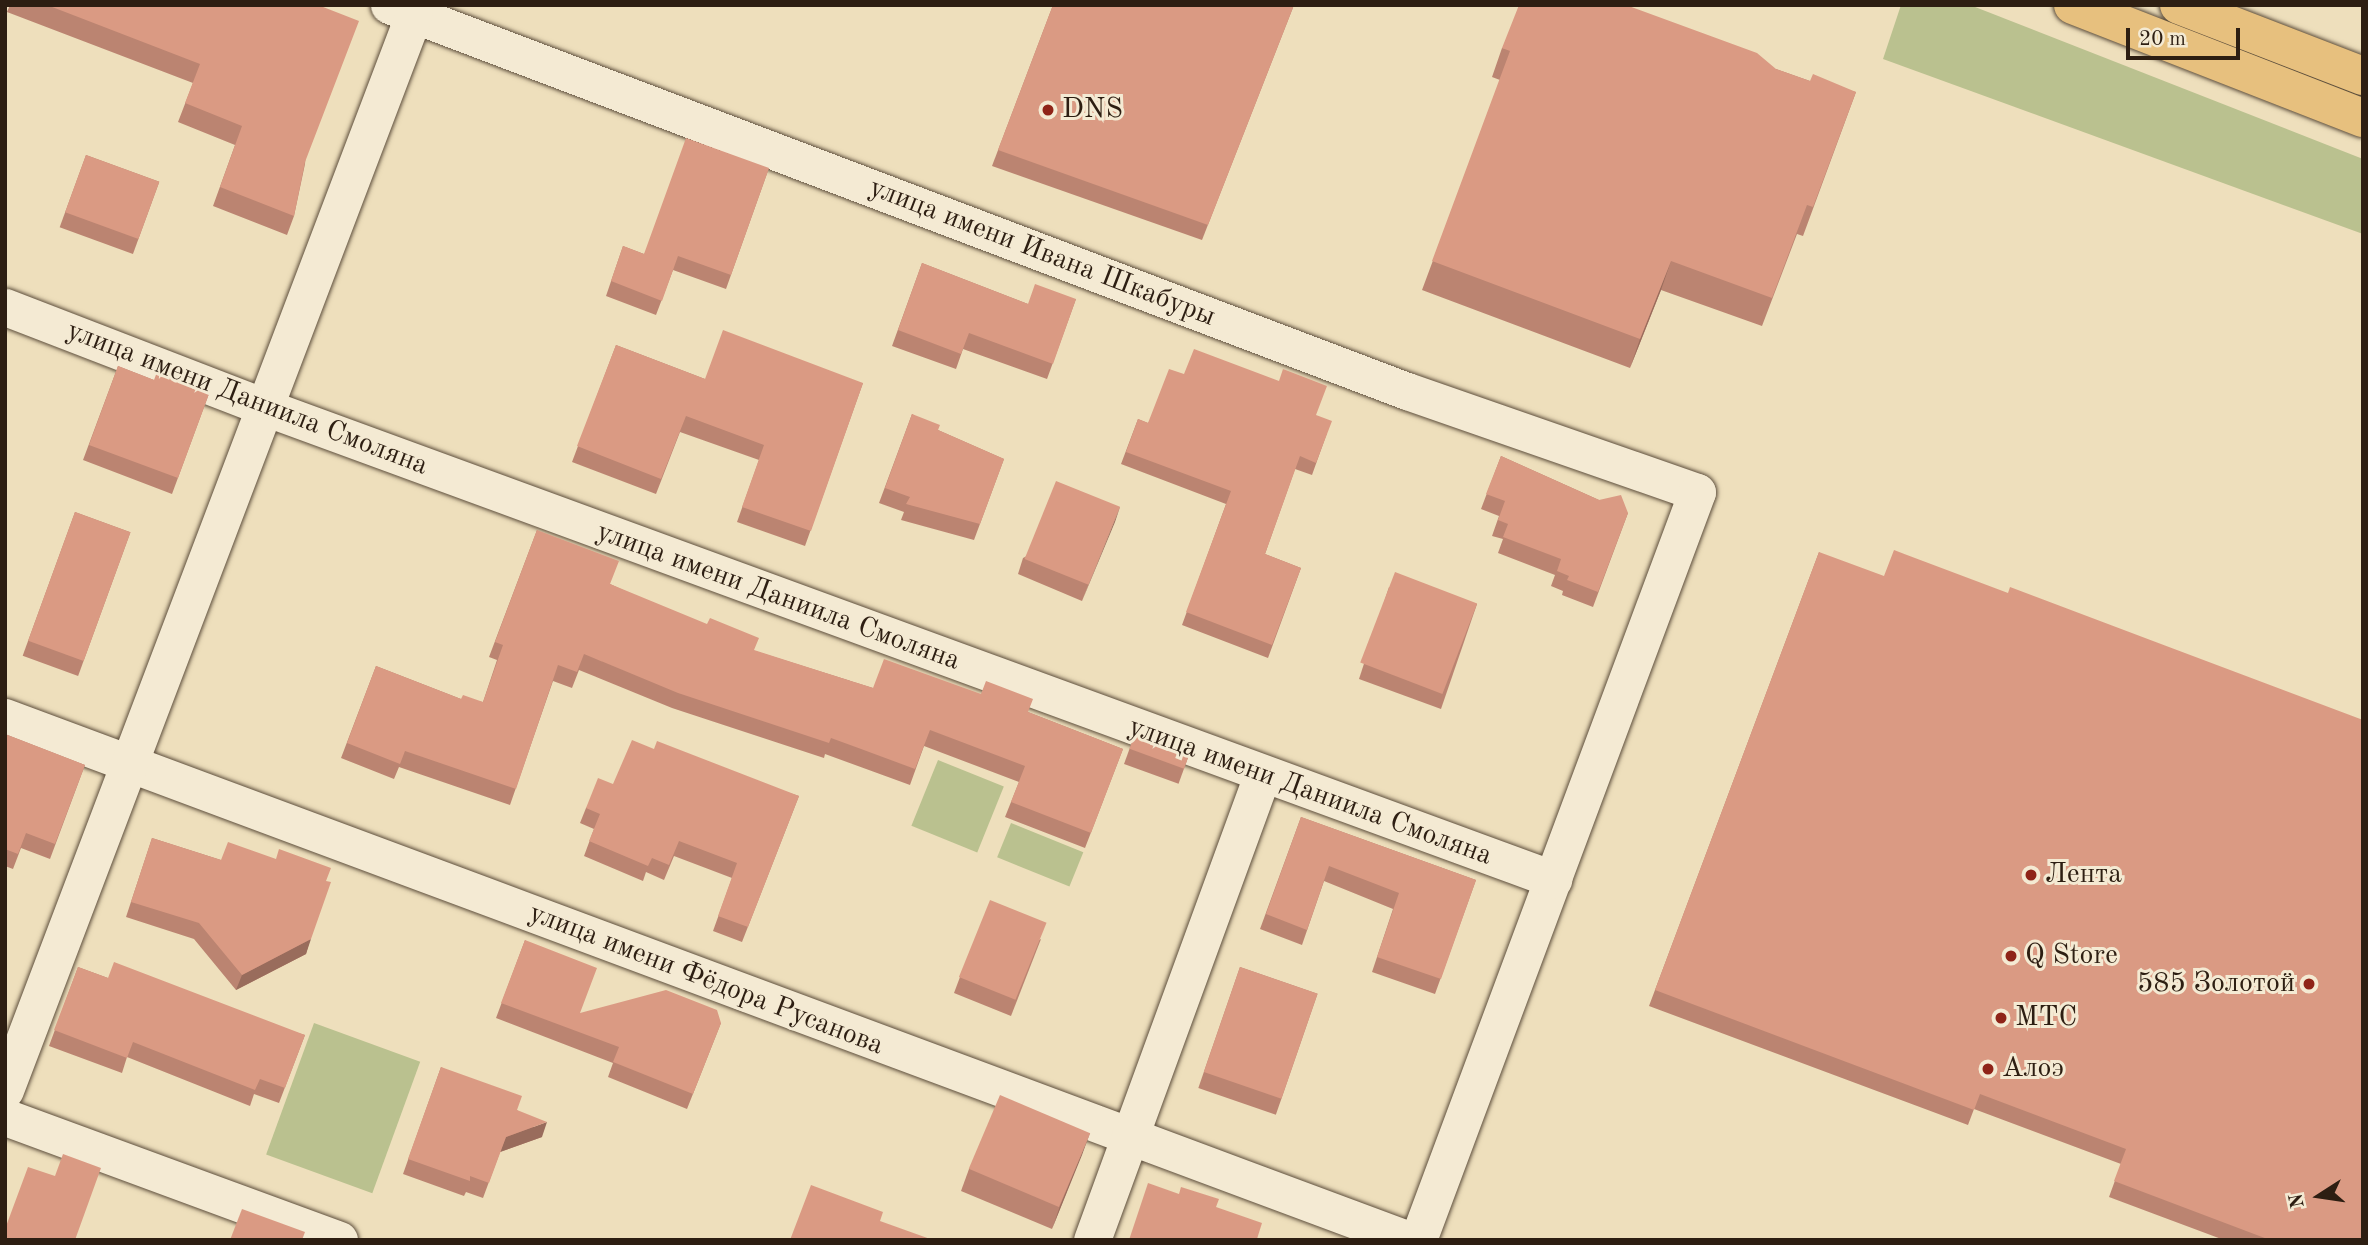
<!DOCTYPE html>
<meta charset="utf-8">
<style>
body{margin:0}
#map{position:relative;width:2368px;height:1245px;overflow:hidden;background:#eedfbc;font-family:"Old Standard TT",serif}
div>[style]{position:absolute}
.green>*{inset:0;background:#bac18f;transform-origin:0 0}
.roads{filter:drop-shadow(0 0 2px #5d4e3c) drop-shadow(0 0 2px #5d4e3c)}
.street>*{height:37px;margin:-18.5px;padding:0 18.5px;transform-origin:18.5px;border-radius:18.5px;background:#f4ead3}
.highway>*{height:38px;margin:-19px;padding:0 19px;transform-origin:19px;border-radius:19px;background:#e7c07e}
.wall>*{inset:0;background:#bb8471;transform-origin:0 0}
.shaded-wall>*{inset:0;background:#996c5c}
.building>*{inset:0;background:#da9a83;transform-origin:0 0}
.dots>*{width:19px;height:19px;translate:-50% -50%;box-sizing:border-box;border:4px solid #f4ead3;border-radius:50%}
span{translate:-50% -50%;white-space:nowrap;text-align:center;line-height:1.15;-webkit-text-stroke:6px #f4ead3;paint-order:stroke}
.poi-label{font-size:28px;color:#2d1e12}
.left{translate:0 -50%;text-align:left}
.right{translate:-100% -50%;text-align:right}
.street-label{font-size:28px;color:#2d1e12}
.frame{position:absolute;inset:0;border:7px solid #2d1e12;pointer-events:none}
.north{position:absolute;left:2284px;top:1161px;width:70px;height:70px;-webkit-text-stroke:5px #f4ead3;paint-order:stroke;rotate:258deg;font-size:19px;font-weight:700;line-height:28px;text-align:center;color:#2d1e12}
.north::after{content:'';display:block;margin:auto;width:24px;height:32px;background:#2d1e12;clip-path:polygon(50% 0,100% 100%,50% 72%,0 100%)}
.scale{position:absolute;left:2126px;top:28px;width:114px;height:32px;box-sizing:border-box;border:4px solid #2d1e12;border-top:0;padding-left:9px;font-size:21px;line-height:24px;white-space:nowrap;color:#2d1e12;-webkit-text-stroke:5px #f4ead3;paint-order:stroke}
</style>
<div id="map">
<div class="green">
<div style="clip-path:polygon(1901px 5px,1970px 5px,2363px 159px,2363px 234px,1883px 59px)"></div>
<div style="left:938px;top:760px;width:71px;height:71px;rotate:22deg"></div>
<div style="left:1011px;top:823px;width:78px;height:37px;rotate:22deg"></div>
<div style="left:314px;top:1023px;width:113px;height:140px;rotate:20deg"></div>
</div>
<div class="roads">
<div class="street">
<div style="left:389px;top:5px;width:1089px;rotate:20.77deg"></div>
<div style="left:1407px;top:391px;width:307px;rotate:19.2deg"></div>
<div style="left:1697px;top:492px;width:798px;rotate:110.46deg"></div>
<div style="left:5px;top:307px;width:281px;rotate:21.1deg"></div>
<div style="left:267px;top:408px;width:1370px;rotate:20.12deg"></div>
<div style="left:5px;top:717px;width:1498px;rotate:20.43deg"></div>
<div style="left:5px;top:1090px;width:1151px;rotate:-69.19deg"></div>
<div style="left:5px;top:1117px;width:356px;rotate:20.2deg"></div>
<div style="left:1092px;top:1240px;width:494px;rotate:-69.9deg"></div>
</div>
<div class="highway">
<div style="left:2073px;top:5px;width:311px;rotate:21.3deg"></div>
<div style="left:2179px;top:5px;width:197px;rotate:21.1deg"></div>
</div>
</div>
<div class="wall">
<div style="clip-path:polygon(10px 5px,318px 5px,305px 164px,294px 216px,287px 235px,213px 206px,235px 145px,178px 122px,193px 83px,7px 12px)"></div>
<div style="clip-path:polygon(1053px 5px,1294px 5px,1202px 240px,992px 166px)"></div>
<div style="clip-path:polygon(1502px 48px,1776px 69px,1810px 81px,1856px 92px,1803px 236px,1797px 234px,1762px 326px,1661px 290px,1630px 368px,1422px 290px,1500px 80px,1492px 77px)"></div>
<div style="left:86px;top:155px;width:78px;height:77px;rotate:20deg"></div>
<div style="clip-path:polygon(769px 168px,726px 289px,673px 270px,656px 315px,606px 296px,623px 246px,644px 254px)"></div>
<div style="clip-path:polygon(922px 263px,1028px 304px,1076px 299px,1047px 379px,963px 349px,956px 369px,892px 346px)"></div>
<div style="clip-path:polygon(616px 345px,705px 379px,863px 383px,805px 546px,737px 522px,759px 460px,680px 432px,656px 494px,572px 462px)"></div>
<div style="clip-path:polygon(118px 366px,154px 380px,210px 391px,172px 494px,83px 460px)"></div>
<div style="clip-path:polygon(1184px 374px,1327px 433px,1312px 475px,1295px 469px,1265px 554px,1301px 568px,1268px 658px,1182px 625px,1226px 504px,1121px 464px,1138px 419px,1148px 423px)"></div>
<div style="clip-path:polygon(912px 414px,938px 430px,1004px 459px,974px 540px,901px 520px,904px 512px,879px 503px)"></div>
<div style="clip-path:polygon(1501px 456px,1628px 513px,1593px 607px,1562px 595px,1563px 591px,1551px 586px,1555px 575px,1498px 553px,1503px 539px,1492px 536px,1499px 516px,1481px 509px)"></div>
<div style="clip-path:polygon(1120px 507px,1082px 601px,1018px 574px,1023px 558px)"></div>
<div style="left:75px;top:512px;width:59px;height:153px;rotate:20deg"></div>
<div style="clip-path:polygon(537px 530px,610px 584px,755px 651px,873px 688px,1028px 712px,1123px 749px,1085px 848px,1005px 817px,1019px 782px,924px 746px,910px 785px,825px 754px,824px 758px,672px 708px,579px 670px,572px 688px,553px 681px,510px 805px,399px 767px,394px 779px,341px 758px,376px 666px,461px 699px,483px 702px,497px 660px,489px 657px)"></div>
<div style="clip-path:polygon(1819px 552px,2363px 1240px,2224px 1240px,2109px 1197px,2121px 1164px,1974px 1109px,1968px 1125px,1649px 1006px)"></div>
<div style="clip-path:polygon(1389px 587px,1477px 604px,1441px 709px,1359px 679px)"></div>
<div style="left:1136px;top:731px;width:58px;height:35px;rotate:20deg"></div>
<div style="clip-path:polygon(5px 734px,85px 765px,50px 859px,21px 848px,13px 869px,5px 866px)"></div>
<div style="clip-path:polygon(654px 749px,799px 796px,742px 942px,713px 931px,732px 878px,674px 856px,664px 880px,646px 872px,643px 881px,584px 856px,594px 829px,580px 823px,586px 808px)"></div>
<div style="clip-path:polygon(1301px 817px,1476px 880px,1435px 994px,1372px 972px,1393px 909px,1324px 881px,1302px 945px,1260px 929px)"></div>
<div style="clip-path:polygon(152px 838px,221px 860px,326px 881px,306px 954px,236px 990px,194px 939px,126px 917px)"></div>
<div style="clip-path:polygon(1041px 939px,1011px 1016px,954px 993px,960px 977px)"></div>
<div style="clip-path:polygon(525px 940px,580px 1013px,721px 1023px,687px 1109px,608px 1077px,613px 1063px,496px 1018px)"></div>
<div style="clip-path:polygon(78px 967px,108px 978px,305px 1035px,279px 1103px,254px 1094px,250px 1106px,127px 1057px,122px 1073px,49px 1046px)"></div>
<div style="left:1240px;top:967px;width:82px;height:128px;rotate:19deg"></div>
<div style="clip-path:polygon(441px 1067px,517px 1110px,542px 1137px,500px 1152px,483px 1198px,466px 1192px,464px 1196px,403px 1174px)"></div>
<div style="clip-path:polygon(1090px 1133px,1052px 1229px,961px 1191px,969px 1169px)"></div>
</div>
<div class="shaded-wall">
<div style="clip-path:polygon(1671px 261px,1661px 290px,1630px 368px,1640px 339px)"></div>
<div style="clip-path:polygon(1120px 507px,1115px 522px,1082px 601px,1088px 586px)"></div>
<div style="clip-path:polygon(311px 939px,306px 954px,236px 990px,242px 975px)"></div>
<div style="clip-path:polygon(547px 1122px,542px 1137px,500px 1152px,506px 1137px)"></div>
<div style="clip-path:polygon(1090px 1133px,1082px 1155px,1052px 1229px,1060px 1206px)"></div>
</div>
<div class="building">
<div style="clip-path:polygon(47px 5px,318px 5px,359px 21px,305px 162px,294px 216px,220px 187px,242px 126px,185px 103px,200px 64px)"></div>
<div style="clip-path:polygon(1053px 5px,1294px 5px,1208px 225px,998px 150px)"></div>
<div style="clip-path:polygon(1519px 5px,1626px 5px,1757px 53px,1776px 69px,1810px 81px,1813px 74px,1856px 92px,1813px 207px,1807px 205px,1772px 298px,1671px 261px,1640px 339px,1432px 261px,1510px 51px,1502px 48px)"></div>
<div style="clip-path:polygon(686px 138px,769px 168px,731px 275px,678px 256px,662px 301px,611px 281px,623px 246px,644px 254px)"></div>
<div style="left:86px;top:155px;width:78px;height:61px;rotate:20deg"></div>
<div style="clip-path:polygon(922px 263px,1028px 304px,1035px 284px,1076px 299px,1053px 364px,969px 333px,961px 354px,898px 330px)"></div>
<div style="clip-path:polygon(723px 330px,863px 383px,811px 531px,742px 507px,764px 445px,686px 416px,661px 479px,577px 446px,616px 345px,705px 379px)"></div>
<div style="clip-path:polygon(1194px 349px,1279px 381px,1283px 369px,1327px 386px,1316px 415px,1332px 421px,1316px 463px,1300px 456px,1265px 554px,1301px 568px,1272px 645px,1186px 612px,1231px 491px,1126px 452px,1138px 419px,1148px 423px,1169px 369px,1184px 374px)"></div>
<div style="clip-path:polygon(118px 366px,154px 380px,157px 372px,210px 391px,178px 478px,89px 445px)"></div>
<div style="clip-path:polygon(912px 414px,940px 425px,938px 430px,1004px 459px,980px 524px,906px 504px,910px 497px,885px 488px)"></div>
<div style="clip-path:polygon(1501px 456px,1599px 500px,1621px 495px,1628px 513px,1598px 592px,1567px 580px,1569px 576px,1557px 571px,1561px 559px,1503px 537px,1508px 524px,1498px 520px,1505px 501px,1486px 494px)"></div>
<div style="left:1056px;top:481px;width:69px;height:84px;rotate:22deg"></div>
<div style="left:75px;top:512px;width:59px;height:137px;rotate:20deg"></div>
<div style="clip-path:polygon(537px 530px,619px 561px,610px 584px,707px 624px,710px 618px,759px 638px,754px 650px,873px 688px,884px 659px,981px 694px,986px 681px,1033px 699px,1028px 712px,1123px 749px,1091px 833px,1011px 802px,1025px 766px,930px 730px,915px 769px,831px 738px,829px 743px,678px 693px,584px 654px,577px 672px,558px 665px,516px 789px,405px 751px,400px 764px,347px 743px,376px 666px,461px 699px,463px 695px,483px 702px,503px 645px,495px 642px)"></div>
<div style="clip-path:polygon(1894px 550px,2008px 593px,2010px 587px,2363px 720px,2363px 1240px,2270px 1240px,2114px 1181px,2126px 1149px,1980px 1094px,1974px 1110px,1655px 990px,1819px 552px,1884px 576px)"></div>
<div style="left:1395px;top:572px;width:88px;height:97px;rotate:21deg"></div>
<div style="left:1136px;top:731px;width:58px;height:19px;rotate:20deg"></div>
<div style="clip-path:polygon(5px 734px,85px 765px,55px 844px,26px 833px,18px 854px,5px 849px)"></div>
<div style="clip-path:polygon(632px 740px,654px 749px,657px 741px,799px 796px,748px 927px,718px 916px,737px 863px,679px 841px,669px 865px,652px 858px,648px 866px,589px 841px,600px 814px,586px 808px,598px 778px,613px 784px)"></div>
<div style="clip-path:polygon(1301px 817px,1476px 880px,1441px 979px,1377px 957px,1399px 893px,1329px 866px,1307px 930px,1266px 914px)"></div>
<div style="clip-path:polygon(152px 838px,221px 860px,228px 842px,276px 859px,279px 849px,331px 868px,326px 881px,331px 882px,311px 939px,242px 975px,199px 923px,131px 902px)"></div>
<div style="left:990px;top:900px;width:61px;height:83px;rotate:22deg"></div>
<div style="clip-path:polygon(525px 940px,597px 968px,580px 1013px,666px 990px,717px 1010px,721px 1023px,693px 1094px,613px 1062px,619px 1047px,501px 1003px)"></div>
<div style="clip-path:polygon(114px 962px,305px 1035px,285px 1088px,260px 1079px,255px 1090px,133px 1042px,127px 1058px,54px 1030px,78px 967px,108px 978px)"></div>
<div style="left:1240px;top:967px;width:82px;height:111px;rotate:19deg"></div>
<div style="clip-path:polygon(441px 1067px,522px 1096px,517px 1110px,547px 1122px,506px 1137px,489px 1183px,470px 1176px,470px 1181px,408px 1159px)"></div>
<div style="left:1000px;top:1095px;width:98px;height:80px;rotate:23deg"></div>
<div style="clip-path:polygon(63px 1154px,101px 1168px,75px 1240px,5px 1240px,5px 1229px,28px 1167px,55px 1176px)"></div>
<div style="clip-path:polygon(1148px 1183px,1179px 1194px,1181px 1187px,1219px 1199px,1216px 1207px,1262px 1223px,1257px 1239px,1260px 1240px,1129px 1240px)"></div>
<div style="clip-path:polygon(811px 1185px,883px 1212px,880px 1221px,933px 1240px,790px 1240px)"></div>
<div style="clip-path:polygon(242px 1209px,305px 1232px,302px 1240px,230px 1240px)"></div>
</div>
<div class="dots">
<div style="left:1048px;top:110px;background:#8f2418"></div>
<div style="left:2031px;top:875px;background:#8f2418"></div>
<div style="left:2011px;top:956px;background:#8f2418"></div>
<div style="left:2309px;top:984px;background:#8f2418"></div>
<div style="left:2001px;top:1018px;background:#8f2418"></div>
<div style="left:1988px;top:1069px;background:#8f2418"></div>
</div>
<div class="poi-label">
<span class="left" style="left:1062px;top:110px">DNS</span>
<span class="left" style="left:2045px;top:875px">Лента</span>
<span class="left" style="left:2025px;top:956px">Q Store</span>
<span class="right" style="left:2295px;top:984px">585 Золотой</span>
<span class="left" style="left:2015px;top:1018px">МТС</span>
<span class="left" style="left:2002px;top:1069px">Алоэ</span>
</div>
<div class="street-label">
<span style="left:1042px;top:253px;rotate:21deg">улица имени Ивана Шкабуры</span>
<span style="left:247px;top:399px;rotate:21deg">улица имени Даниила Смоляна</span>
<span style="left:778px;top:597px;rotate:20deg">улица имени Даниила Смоляна</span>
<span style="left:1310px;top:792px;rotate:20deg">улица имени Даниила Смоляна</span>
<span style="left:706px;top:980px;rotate:21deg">улица имени Фёдора Русанова</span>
</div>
<div class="frame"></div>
<div class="north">N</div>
<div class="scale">20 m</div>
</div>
